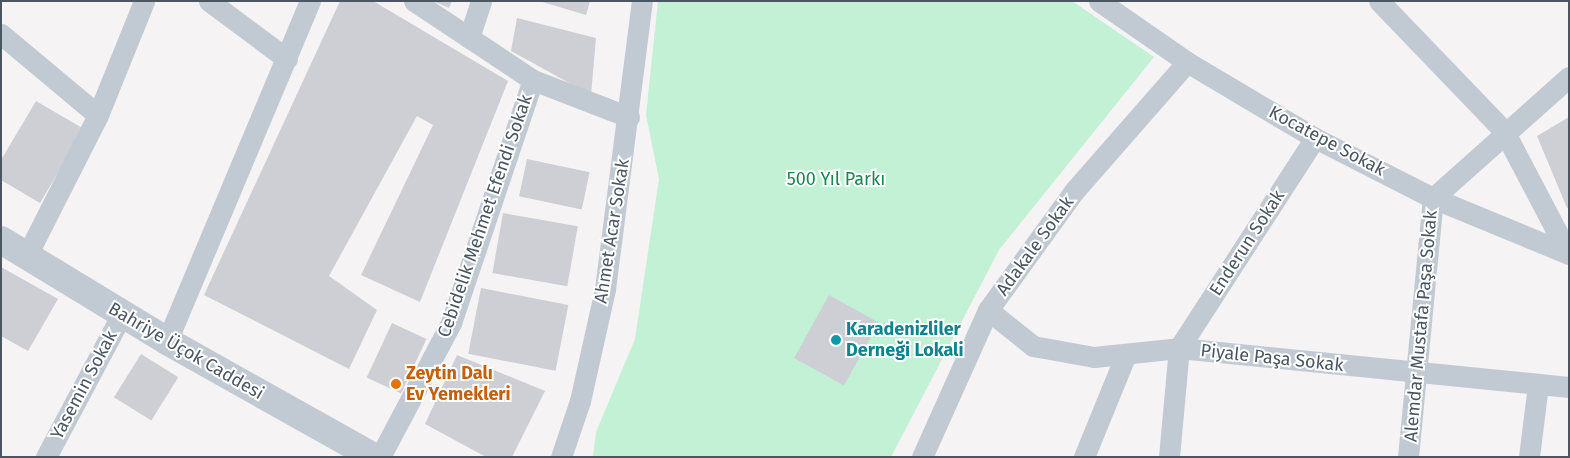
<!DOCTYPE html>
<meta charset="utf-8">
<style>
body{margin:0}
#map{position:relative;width:1570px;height:458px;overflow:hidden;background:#f5f3f3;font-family:"Fira Sans",sans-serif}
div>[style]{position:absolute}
.green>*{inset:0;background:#c3f1d5}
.building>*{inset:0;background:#cdcfd5;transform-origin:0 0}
.minor>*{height:21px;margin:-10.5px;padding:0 10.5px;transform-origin:10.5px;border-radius:10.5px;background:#c1cad2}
.tertiary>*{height:28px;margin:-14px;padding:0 14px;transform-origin:14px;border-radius:14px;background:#c1cad2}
.dots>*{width:14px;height:14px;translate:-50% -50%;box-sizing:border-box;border:2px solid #fff;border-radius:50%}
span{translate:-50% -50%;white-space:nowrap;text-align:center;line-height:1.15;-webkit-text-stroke:4px #fff;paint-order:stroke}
.street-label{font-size:18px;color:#4a5661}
.park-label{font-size:18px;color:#17864f}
.culture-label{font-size:18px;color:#0d838f;font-weight:700}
.left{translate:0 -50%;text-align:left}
.food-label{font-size:18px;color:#c56008;font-weight:700}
.frame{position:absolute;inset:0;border:2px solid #4a5661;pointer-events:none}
</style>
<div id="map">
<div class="green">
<div style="clip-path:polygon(658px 1px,1072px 1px,1154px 57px,999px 250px,891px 457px,593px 457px,596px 432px,635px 339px,659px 179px,646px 115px)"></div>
</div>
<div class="building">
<div style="clip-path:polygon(340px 1px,373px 1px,508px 81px,420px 302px,361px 275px,433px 125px,417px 116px,329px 276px,377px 310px,349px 369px,204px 295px)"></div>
<div style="clip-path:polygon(433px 1px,452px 1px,449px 8px)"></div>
<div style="clip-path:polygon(539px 1px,590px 1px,586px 15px)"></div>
<div style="clip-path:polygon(517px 18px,596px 38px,591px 95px,511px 51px)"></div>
<div style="clip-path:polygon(36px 101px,84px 129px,40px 203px,1px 180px,1px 160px)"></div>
<div style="clip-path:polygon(1569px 117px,1569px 207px,1567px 208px,1537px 136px)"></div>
<div style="left:527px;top:159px;width:64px;height:38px;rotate:12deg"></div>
<div style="left:503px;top:213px;width:76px;height:61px;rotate:10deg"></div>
<div style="clip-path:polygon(1px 267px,58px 299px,28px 351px,1px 336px)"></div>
<div style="left:481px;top:288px;width:89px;height:67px;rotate:11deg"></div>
<div style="left:829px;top:295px;width:57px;height:72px;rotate:29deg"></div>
<div style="left:392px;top:323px;width:38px;height:60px;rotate:25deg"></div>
<div style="left:141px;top:354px;width:44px;height:51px;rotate:32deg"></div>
<div style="clip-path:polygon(457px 355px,545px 391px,512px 457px,486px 457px,425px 424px)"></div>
</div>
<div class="minor">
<div style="left:209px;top:1px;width:97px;rotate:36.6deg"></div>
<div style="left:414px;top:1px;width:143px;rotate:33.6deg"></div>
<div style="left:533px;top:80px;width:103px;rotate:21.1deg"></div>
<div style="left:1099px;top:1px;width:107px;rotate:34.7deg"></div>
<div style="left:1187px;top:62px;width:149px;rotate:30.7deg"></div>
<div style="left:1315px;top:138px;width:132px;rotate:27deg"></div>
<div style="left:1433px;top:198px;width:147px;rotate:22.4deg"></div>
<div style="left:1379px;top:1px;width:180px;rotate:46.1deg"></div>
<div style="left:1504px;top:131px;width:138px;rotate:62.3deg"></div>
<div style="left:1px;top:34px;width:126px;rotate:39.9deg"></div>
<div style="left:469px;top:38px;width:39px;rotate:-72deg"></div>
<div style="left:26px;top:257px;width:159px;rotate:-63.1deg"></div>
<div style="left:98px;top:115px;width:123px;rotate:-68deg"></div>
<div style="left:988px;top:310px;width:58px;rotate:38.7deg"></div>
<div style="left:1033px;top:346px;width:62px;rotate:10.2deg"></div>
<div style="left:1094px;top:357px;width:85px;rotate:-6deg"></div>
<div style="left:1179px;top:348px;width:392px;rotate:5.7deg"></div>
<div style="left:167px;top:341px;width:369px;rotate:-67.2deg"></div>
<div style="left:46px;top:457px;width:162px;rotate:-62deg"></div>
<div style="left:380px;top:457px;width:152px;rotate:-62.1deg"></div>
<div style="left:451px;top:323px;width:256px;rotate:-71.4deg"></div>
<div style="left:561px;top:457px;width:59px;rotate:-71.3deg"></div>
<div style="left:580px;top:401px;width:115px;rotate:-77.4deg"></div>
<div style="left:605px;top:289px;width:290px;rotate:-82.7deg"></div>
<div style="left:922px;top:457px;width:161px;rotate:-65.8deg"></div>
<div style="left:988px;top:310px;width:148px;rotate:-54.1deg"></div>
<div style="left:1075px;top:190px;width:170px;rotate:-48.8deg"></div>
<div style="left:1084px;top:457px;width:111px;rotate:-67.8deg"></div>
<div style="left:1169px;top:457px;width:109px;rotate:-84.8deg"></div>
<div style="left:1179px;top:348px;width:250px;rotate:-57.1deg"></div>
<div style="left:1408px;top:457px;width:260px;rotate:-84.5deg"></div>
<div style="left:1433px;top:198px;width:182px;rotate:-41.7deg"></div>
<div style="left:1529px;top:457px;width:73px;rotate:-82.9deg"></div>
</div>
<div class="tertiary">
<div style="left:1px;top:240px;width:194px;rotate:31.3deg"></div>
<div style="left:167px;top:341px;width:237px;rotate:29.3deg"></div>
</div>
<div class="dots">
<div style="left:836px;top:340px;background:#0f9aa8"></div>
<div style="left:396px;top:384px;background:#e8710a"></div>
</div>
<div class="street-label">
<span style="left:1327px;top:141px;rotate:28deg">Kocatepe Sokak</span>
<span style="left:485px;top:216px;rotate:-71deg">Cebidelik Mehmet Efendi Sokak</span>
<span style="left:612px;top:231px;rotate:-81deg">Ahmet Acar Sokak</span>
<span style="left:1247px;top:243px;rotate:-57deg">Enderun Sokak</span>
<span style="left:1035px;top:246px;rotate:-54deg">Adakale Sokak</span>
<span style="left:1421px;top:326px;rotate:-85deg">Alemdar Mustafa Paşa Sokak</span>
<span style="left:186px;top:351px;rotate:30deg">Bahriye Üçok Caddesi</span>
<span style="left:1272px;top:358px;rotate:6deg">Piyale Paşa Sokak</span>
<span style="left:84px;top:385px;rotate:-62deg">Yasemin Sokak</span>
</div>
<div class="park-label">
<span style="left:836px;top:179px">500 Yıl Parkı</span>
</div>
<div class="culture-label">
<span class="left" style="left:846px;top:340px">Karadenizliler<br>Derneği Lokali</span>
</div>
<div class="food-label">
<span class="left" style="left:406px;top:384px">Zeytin Dalı<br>Ev Yemekleri</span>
</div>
<div class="frame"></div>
</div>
